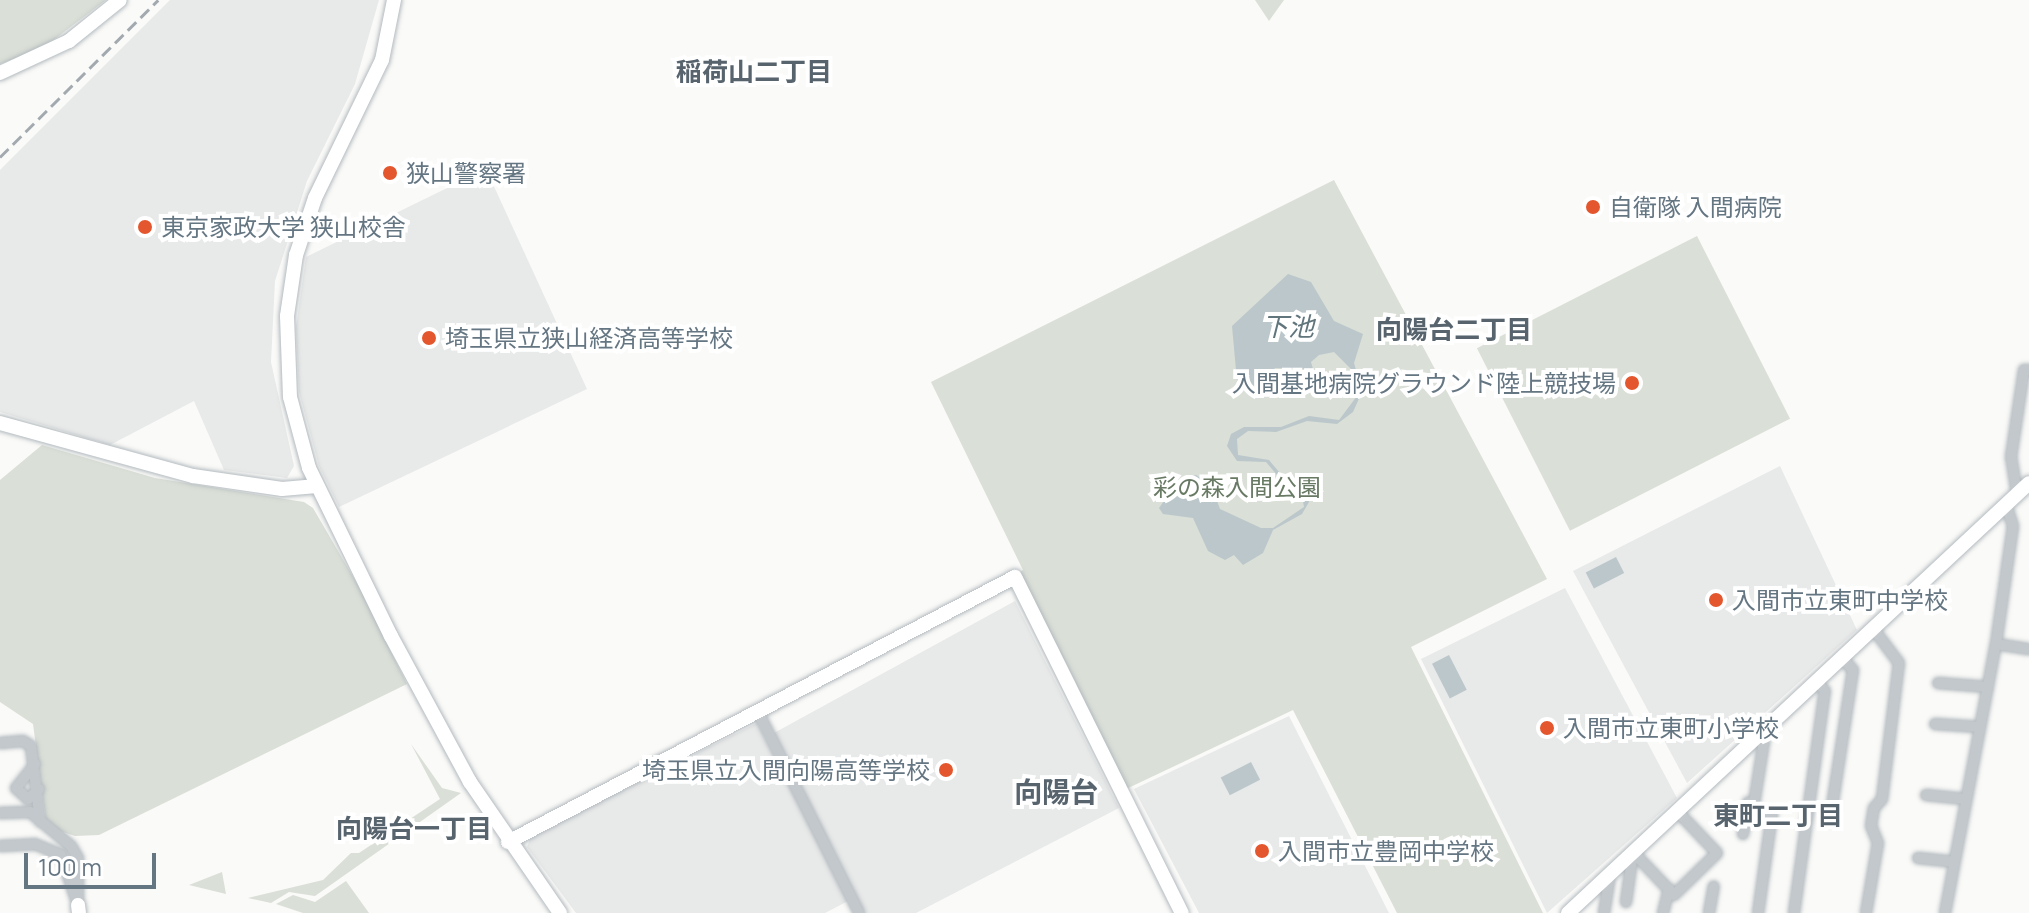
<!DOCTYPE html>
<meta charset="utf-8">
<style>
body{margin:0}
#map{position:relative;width:2029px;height:913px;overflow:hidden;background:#fafaf8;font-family:Manrope,"Noto Sans JP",sans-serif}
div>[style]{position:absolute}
.built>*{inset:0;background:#e8e9e9}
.green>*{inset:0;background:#dadfd7;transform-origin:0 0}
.water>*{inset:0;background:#bbc7cb;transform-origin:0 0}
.roads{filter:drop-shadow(0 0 2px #b3babf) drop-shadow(0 0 2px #b3babf)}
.street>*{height:10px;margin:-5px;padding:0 5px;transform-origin:5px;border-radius:5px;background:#c3c8cc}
.secondary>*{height:14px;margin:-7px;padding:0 7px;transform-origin:7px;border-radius:7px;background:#fff}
.rail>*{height:3px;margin-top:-1.5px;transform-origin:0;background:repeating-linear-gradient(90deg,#a2aab0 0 12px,transparent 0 18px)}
.dots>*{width:22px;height:22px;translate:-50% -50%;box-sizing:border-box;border:4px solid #fff;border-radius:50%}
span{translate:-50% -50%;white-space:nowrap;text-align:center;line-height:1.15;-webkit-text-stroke:8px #fff;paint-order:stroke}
.poi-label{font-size:24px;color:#657683}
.left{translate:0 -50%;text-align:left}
.right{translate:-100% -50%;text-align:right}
.park-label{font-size:24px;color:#687a64}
.neighbourhood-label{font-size:26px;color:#57646e;font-weight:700}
.water-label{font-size:26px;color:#60757c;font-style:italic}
.quarter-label{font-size:28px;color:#57646e;font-weight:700}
.scale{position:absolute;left:24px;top:853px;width:132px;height:36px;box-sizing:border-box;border:4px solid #657683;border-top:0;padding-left:10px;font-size:24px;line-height:28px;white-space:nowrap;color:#657683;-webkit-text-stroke:6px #fff;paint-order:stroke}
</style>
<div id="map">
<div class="built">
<div style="clip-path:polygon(170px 0,379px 0,355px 84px,307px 181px,275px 281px,271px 362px,294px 466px,287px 478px,224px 470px,194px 401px,110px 445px,0 412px,0 170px)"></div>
<div style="clip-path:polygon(486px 169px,587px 389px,339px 507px,319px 466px,299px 392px,296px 327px,306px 257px)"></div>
<div style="clip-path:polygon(1780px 466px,1857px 630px,1687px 783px,1573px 571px)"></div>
<div style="clip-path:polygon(1565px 588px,1677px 798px,1547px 913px,1421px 659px)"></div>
<div style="clip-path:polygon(1015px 601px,1119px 808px,916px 913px,864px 913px,774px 733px)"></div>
<div style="clip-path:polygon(1289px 716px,1389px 913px,1199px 913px,1134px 789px)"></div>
<div style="clip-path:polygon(757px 723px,850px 900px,825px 913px,576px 913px,527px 847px,531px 836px)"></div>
</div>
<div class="green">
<div style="clip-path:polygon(0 0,106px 0,43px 48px,0 64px)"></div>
<div style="clip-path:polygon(1255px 0,1284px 0,1269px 21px)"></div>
<div style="clip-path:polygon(1334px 180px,1547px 579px,1411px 647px,1543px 913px,1397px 913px,1293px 710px,1124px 790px,1015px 575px,1023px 570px,931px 382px)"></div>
<div style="left:1697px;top:236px;width:205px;height:247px;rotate:63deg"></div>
<div style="clip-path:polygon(42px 445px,155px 478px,304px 502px,313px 508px,359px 587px,407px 684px,99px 835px,75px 836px,57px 830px,46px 821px,33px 724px,0 702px,0 480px)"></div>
<div style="clip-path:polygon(411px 744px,442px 788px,461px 793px,315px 896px,289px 892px,271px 903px,248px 898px,323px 880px,351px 853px,359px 853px,440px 799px)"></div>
<div style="clip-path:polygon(222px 872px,226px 894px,189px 885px)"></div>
<div style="clip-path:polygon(346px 881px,369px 913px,303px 913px,276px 904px,293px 895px,315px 902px)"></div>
</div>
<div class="water">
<div style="clip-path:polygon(1288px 274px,1311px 282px,1334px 321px,1363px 334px,1354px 363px,1362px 392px,1353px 412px,1337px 424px,1307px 421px,1276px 432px,1248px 431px,1237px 439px,1238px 455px,1269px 460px,1285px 479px,1303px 488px,1309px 502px,1302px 514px,1273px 530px,1263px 553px,1243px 565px,1234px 555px,1225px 560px,1208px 551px,1193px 518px,1163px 514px,1159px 508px,1180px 479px,1196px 475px,1211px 485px,1220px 509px,1261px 528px,1273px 528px,1304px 507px,1301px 490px,1284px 483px,1266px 462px,1237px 461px,1227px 446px,1231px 434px,1244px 427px,1281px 427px,1309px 416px,1339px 420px,1357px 396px,1353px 371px,1334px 352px,1319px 355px,1311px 362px,1313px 369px,1275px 368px,1254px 391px,1237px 381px,1232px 326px)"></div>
<div style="left:1616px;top:557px;width:18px;height:34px;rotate:63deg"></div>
<div style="left:1449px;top:655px;width:39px;height:19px;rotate:63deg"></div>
<div style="left:1251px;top:762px;width:20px;height:34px;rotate:63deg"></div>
</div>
<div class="roads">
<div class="street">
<div style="left:2017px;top:494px;width:37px;rotate:-99deg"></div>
<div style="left:2011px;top:457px;width:88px;rotate:-81.5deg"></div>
<div style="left:2024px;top:370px;width:5px"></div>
<div style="left:1996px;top:644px;width:33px;rotate:9deg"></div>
<div style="left:1938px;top:683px;width:50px;rotate:4.6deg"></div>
<div style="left:758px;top:712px;width:225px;rotate:63.3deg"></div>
<div style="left:1935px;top:724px;width:45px;rotate:3.8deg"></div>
<div style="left:1757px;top:736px;width:9px;rotate:36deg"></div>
<div style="left:1764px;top:741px;width:70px;rotate:99.1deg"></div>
<div style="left:1753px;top:810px;width:19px;rotate:12deg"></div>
<div style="left:1772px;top:814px;width:100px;rotate:98deg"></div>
<div style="left:0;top:743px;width:23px;rotate:-5deg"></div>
<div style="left:23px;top:741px;width:9px;rotate:32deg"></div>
<div style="left:31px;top:746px;width:76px;rotate:83.2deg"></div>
<div style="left:35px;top:764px;width:31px;rotate:128deg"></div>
<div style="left:16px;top:788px;width:16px;rotate:43deg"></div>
<div style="left:28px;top:799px;width:15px;rotate:-42deg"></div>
<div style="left:1926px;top:795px;width:40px;rotate:5.7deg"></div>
<div style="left:0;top:813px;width:30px;rotate:-2deg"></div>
<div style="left:30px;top:812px;width:53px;rotate:39.7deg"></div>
<div style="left:71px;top:846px;width:14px;rotate:60deg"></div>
<div style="left:78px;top:858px;width:47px;rotate:90deg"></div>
<div style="left:1830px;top:820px;width:152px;rotate:-81.3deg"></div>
<div style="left:1853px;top:670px;width:18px;rotate:-133deg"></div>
<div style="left:1743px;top:834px;width:32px;rotate:-81deg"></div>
<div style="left:0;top:846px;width:35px;rotate:-3deg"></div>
<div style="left:35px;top:844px;width:28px;rotate:23deg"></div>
<div style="left:61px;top:855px;width:46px;rotate:71.2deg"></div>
<div style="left:1633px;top:852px;width:59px;rotate:46.4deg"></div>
<div style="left:1674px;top:895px;width:60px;rotate:-44.3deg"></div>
<div style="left:1717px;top:853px;width:58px;rotate:-133.6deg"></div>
<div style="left:1918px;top:858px;width:36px;rotate:6deg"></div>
<div style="left:1626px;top:902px;width:50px;rotate:-82deg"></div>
<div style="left:1604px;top:913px;width:39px;rotate:-81deg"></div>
<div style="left:1663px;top:913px;width:25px;rotate:-76deg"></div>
<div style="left:1709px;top:913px;width:27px;rotate:-80deg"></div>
<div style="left:1794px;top:913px;width:224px;rotate:-82.1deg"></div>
<div style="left:1825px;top:691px;width:13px;rotate:-132deg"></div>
<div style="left:1866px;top:913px;width:71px;rotate:-80.3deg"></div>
<div style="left:1878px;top:843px;width:18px;rotate:-112deg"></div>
<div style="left:1871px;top:826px;width:18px;rotate:-81deg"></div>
<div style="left:1874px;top:808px;width:12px;rotate:-48deg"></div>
<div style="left:1882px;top:799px;width:137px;rotate:-82.9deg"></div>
<div style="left:1899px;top:663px;width:45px;rotate:-126.9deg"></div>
<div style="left:1945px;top:913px;width:274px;rotate:-79.3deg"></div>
<div style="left:1996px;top:644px;width:119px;rotate:-81.8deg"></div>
<div style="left:2013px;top:526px;width:23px;rotate:-108deg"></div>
</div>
<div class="secondary">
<div style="left:394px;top:0;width:61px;rotate:101.3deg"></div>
<div style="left:382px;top:60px;width:153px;rotate:115.9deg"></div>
<div style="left:315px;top:198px;width:60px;rotate:108.4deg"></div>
<div style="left:296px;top:255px;width:62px;rotate:98.4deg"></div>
<div style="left:287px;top:316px;width:81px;rotate:87.9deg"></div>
<div style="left:290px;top:397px;width:73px;rotate:75deg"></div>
<div style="left:309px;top:468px;width:187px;rotate:64deg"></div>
<div style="left:391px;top:636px;width:166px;rotate:61.6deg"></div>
<div style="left:470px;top:782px;width:159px;rotate:55.5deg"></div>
<div style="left:0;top:73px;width:76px;rotate:-24.9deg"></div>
<div style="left:69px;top:41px;width:65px;rotate:-38.8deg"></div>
<div style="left:0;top:423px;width:200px;rotate:15.4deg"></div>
<div style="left:193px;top:476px;width:90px;rotate:8.3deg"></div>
<div style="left:282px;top:489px;width:35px;rotate:-5deg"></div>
<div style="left:508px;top:842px;width:572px;rotate:-27.6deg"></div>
<div style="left:1015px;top:577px;width:375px;rotate:63.6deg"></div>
<div style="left:78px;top:905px;width:8px;rotate:83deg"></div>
<div style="left:1568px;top:913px;width:630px;rotate:-43.01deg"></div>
</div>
</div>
<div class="rail">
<div style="left:0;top:157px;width:223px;rotate:-44.8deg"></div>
</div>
<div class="dots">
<div style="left:390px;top:173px;background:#e4572e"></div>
<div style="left:1593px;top:207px;background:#e4572e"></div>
<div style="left:145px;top:227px;background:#e4572e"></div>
<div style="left:429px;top:338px;background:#e4572e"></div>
<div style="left:1632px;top:383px;background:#e4572e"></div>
<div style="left:1716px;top:600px;background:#e4572e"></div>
<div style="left:1547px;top:728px;background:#e4572e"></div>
<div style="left:946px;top:770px;background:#e4572e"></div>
<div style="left:1262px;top:851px;background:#e4572e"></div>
</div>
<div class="poi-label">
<span class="left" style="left:406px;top:173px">狭山警察署</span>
<span class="left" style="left:1609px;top:207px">自衛隊 入間病院</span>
<span class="left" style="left:161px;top:227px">東京家政大学 狭山校舎</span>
<span class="left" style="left:445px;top:338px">埼玉県立狭山経済高等学校</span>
<span class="right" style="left:1616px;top:383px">入間基地病院グラウンド陸上競技場</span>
<span class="left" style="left:1732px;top:600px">入間市立東町中学校</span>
<span class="left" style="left:1563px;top:728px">入間市立東町小学校</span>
<span class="right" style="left:930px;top:770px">埼玉県立入間向陽高等学校</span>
<span class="left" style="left:1278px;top:851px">入間市立豊岡中学校</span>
</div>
<div class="park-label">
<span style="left:1237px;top:487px">彩の森入間公園</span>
</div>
<div class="neighbourhood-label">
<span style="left:754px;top:72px">稲荷山二丁目</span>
<span style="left:1454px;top:330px">向陽台二丁目</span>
<span style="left:1778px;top:816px">東町二丁目</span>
<span style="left:414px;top:829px">向陽台一丁目</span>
</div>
<div class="water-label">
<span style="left:1288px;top:327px">下池</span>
</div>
<div class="quarter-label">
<span style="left:1056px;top:791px">向陽台</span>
</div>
<div class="scale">100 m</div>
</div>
